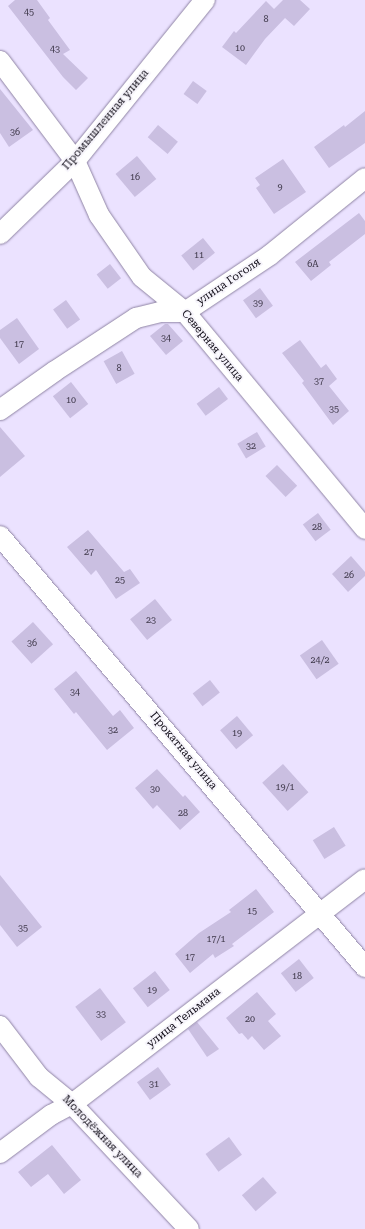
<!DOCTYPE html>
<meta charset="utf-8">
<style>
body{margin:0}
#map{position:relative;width:365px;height:1229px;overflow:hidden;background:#ebe2ff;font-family:"Roboto Serif",serif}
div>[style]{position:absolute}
.building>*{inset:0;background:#cabfe1;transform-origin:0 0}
.roads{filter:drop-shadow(0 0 1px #8f84a4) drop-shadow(0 0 1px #8f84a4)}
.minor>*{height:20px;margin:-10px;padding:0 10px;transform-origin:10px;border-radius:10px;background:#fff}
span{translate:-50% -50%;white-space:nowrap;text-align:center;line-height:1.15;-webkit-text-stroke:3.5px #f6f4fb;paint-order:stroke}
.number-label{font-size:9px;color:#3c3647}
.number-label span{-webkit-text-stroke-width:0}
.street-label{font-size:11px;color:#0d0914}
</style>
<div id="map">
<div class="building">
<div style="clip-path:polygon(15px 0,37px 0,50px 18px,48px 20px,70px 50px,63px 54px,88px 78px,76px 90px,63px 77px,8px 6px)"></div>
<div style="clip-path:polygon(283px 0,300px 0,310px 9px,294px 26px,285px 18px,265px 39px,246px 65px,222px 47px,234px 31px,236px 33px,266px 1px,274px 9px)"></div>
<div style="left:193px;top:81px;width:17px;height:16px;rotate:36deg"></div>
<div style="clip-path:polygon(0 89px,33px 130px,9px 147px,0 133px)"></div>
<div style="clip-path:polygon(365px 111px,365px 143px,329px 168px,314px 147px,344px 125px,345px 127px)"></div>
<div style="left:158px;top:125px;width:26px;height:16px;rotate:40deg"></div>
<div style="left:137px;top:156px;width:30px;height:28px;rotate:50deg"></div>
<div style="clip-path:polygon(283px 159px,306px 192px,274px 214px,256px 188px,260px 185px,255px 178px)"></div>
<div style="clip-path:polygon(359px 213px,365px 221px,365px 234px,329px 262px,331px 265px,311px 281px,295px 262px)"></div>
<div style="left:203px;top:238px;width:19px;height:28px;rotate:51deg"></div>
<div style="left:110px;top:264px;width:18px;height:17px;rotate:52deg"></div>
<div style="left:260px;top:288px;width:22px;height:21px;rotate:54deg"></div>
<div style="left:66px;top:300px;width:24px;height:16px;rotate:54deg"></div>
<div style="clip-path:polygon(17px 318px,39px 349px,19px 364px,0 338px,0 330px)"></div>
<div style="clip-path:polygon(165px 324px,168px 324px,183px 341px,166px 355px,150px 336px)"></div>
<div style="clip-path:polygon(300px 340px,321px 368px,326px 364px,337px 379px,329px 386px,349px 411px,333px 425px,302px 383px,304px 381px,282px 353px)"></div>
<div style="left:122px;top:351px;width:26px;height:21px;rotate:61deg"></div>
<div style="left:71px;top:382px;width:28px;height:23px;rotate:52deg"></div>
<div style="left:219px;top:387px;width:15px;height:28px;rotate:53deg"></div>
<div style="clip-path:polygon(0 427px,25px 456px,0 477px)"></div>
<div style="left:257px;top:432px;width:17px;height:23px;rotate:59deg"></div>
<div style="left:277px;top:465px;width:29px;height:16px;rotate:46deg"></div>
<div style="left:318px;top:513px;width:21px;height:19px;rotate:53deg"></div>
<div style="clip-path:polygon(88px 530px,124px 572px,130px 569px,140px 583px,116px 599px,96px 570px,91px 575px,67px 547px)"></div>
<div style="clip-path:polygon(351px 556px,365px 572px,365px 576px,348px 592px,332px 574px)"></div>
<div style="left:155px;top:599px;width:27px;height:32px;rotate:51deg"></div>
<div style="left:33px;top:622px;width:30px;height:29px;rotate:48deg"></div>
<div style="left:322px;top:640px;width:29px;height:27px;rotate:55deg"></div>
<div style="clip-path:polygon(76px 671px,113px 716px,120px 710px,134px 728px,107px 750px,76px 712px,74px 714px,54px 689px)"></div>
<div style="left:210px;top:680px;width:16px;height:22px;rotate:52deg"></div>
<div style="left:237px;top:716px;width:25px;height:22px;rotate:50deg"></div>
<div style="left:283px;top:764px;width:38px;height:28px;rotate:48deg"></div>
<div style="clip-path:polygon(157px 769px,183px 797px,185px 795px,200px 812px,180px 830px,157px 805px,153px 809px,135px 788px)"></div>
<div style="left:334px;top:827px;width:22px;height:25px;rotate:58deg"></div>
<div style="clip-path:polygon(0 875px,42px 927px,17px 947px,0 925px)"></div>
<div style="clip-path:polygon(256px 889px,274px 912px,232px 944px,234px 946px,215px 958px,213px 954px,190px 973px,175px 954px,199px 933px,231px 912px,229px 910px)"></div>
<div style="left:299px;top:959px;width:24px;height:23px;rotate:52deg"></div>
<div style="left:155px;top:971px;width:24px;height:28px;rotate:52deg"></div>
<div style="left:100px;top:988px;width:43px;height:31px;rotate:53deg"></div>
<div style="clip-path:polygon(257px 992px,276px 1014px,268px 1021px,281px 1036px,264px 1050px,252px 1036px,248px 1040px,242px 1033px,239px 1034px,226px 1018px)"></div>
<div style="clip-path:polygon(197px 1022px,219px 1049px,207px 1057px,188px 1029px)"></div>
<div style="left:158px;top:1067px;width:22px;height:26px;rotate:54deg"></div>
<div style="left:229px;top:1137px;width:22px;height:29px;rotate:54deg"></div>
<div style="clip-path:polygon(52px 1145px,81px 1180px,64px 1194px,48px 1174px,31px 1187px,18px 1172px)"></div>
<div style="left:263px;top:1177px;width:21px;height:28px;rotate:49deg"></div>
</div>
<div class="roads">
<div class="minor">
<div style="left:0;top:61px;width:125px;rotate:53.1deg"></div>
<div style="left:75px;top:161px;width:59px;rotate:66deg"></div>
<div style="left:99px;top:215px;width:75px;rotate:55.3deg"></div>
<div style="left:142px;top:277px;width:55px;rotate:39.1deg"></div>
<div style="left:185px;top:312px;width:282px;rotate:50.3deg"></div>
<div style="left:0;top:234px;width:105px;rotate:-44.2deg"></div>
<div style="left:75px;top:161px;width:207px;rotate:-51.1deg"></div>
<div style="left:0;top:410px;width:67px;rotate:-35.3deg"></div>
<div style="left:55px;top:371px;width:97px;rotate:-33.2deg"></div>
<div style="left:136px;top:318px;width:25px;rotate:-14deg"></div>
<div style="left:160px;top:312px;width:25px"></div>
<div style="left:185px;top:312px;width:102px;rotate:-33.8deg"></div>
<div style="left:270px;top:255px;width:122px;rotate:-39deg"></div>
<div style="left:0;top:536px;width:565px;rotate:49.74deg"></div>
<div style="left:0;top:1026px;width:64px;rotate:52.6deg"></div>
<div style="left:39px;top:1077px;width:43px;rotate:39.3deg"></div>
<div style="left:72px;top:1104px;width:171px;rotate:46.9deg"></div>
<div style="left:0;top:1153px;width:64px;rotate:-36.7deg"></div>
<div style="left:51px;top:1115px;width:24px;rotate:-28deg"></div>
<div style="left:72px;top:1104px;width:369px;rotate:-37.5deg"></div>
</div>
</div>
<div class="number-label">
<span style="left:29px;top:12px">45</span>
<span style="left:266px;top:19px">8</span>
<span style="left:240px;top:48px">10</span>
<span style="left:55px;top:49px">43</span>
<span style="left:15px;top:132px">36</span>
<span style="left:135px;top:177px">16</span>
<span style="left:280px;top:187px">9</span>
<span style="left:199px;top:255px">11</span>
<span style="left:313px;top:264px">6А</span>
<span style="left:258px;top:303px">39</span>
<span style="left:166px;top:338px">34</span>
<span style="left:19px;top:344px">17</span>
<span style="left:119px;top:368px">8</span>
<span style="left:319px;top:381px">37</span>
<span style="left:71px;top:400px">10</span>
<span style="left:334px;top:409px">35</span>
<span style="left:251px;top:446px">32</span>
<span style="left:317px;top:527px">28</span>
<span style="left:89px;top:552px">27</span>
<span style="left:349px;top:575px">26</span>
<span style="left:120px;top:580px">25</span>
<span style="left:151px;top:620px">23</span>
<span style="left:32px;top:643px">36</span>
<span style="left:320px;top:660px">24/2</span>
<span style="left:75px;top:692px">34</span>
<span style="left:113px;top:730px">32</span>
<span style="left:237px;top:733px">19</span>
<span style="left:285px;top:787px">19/1</span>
<span style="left:155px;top:789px">30</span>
<span style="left:183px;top:813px">28</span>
<span style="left:252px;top:911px">15</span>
<span style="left:23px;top:928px">35</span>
<span style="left:216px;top:939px">17/1</span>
<span style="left:190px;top:957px">17</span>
<span style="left:297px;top:976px">18</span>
<span style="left:152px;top:990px">19</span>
<span style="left:101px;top:1014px">33</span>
<span style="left:250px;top:1019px">20</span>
<span style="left:154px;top:1084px">31</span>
</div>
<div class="street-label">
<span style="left:106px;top:120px;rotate:-50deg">Промышленная улица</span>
<span style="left:229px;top:282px;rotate:-34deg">улица Гоголя</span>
<span style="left:212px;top:346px;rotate:50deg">Северная улица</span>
<span style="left:183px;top:751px;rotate:50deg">Прокатная улица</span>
<span style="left:184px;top:1018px;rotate:-38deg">улица Тельмана</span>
<span style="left:102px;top:1137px;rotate:46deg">Молодёжная улица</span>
</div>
</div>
